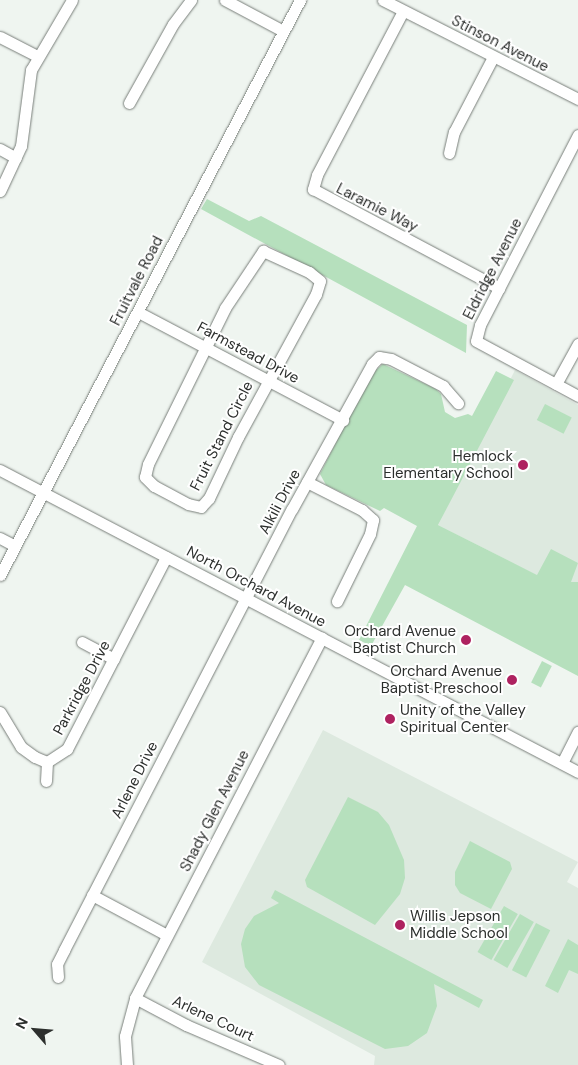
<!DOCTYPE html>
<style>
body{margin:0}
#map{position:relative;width:578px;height:1065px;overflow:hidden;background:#eff5f0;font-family:"DM Sans",sans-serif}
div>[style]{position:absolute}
.built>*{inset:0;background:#dde9df}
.green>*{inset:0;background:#b6e0bd;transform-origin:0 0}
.roads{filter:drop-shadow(0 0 1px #787e79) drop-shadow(0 0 1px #787e79)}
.minor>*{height:11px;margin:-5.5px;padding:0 5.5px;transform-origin:5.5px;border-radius:5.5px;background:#fff}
.dots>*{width:14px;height:14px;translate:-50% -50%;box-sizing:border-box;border:2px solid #fff;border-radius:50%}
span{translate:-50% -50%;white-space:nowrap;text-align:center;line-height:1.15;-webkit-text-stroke:4px #fff;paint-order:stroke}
.street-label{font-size:15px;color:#2c2f2d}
.poi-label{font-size:15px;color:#2c2f2d}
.right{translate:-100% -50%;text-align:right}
.left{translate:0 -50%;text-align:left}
.north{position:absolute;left:10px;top:1005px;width:50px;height:50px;-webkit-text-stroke:4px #fff;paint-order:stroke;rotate:297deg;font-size:14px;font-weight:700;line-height:20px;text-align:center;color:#2c2f2d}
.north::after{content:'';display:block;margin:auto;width:18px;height:22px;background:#2c2f2d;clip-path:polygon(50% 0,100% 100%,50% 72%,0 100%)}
</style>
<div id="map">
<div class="built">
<div style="clip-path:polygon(515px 370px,578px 405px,578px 582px,554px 584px,438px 525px)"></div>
<div style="clip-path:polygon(323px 730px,578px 862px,567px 882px,578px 888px,578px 1065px,374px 1065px,375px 1056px,202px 962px)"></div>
</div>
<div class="green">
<div style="clip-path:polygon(207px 199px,249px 221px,261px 216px,467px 325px,466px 353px,201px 209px)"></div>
<div style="clip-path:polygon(383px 364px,436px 389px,441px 394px,445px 412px,455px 418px,468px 414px,472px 416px,496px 371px,514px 380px,438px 525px,537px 575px,551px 549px,578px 563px,571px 582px,578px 582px,578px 676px,405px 585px,371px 646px,359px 640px,417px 526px,384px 508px,380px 511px,326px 485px,320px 474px,353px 409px,376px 370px)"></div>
<div style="left:545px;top:404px;width:30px;height:18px;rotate:27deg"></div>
<div style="left:542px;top:661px;width:11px;height:24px;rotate:27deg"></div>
<div style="clip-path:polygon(348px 797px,378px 812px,389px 825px,404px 860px,405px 878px,400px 894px,375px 925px,307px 887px,305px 880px)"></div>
<div style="clip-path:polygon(470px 841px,510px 862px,512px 869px,491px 909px,460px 893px,455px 885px,455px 872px)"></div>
<div style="clip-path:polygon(275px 890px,483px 1000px,479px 1008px,434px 984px,437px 1006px,427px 1033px,408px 1046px,385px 1049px,259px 985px,245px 967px,241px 944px,245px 929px,254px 916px,279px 903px,271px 898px)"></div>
<div style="left:504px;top:906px;width:16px;height:53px;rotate:30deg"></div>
<div style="left:520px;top:914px;width:16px;height:53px;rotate:30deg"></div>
<div style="left:536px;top:923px;width:16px;height:53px;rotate:27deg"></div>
<div style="clip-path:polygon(568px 939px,578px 945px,578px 974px,569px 970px,558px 993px,545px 986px)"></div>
</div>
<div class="roads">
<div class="minor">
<div style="left:225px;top:0;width:66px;rotate:28.1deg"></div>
<div style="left:383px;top:0;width:219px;rotate:26.9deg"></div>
<div style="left:403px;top:11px;width:185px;rotate:117.7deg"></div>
<div style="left:317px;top:175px;width:15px;rotate:106deg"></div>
<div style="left:313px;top:189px;width:211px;rotate:28deg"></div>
<div style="left:0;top:37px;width:42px;rotate:27.2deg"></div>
<div style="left:129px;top:103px;width:90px;rotate:-60.9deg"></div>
<div style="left:173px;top:24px;width:30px;rotate:-53deg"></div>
<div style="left:578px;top:135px;width:214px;rotate:117.3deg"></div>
<div style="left:480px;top:325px;width:16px;rotate:104deg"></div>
<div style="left:476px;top:341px;width:116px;rotate:28.3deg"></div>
<div style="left:0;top:149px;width:18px;rotate:29deg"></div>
<div style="left:449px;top:153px;width:22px;rotate:-77deg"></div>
<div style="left:454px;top:132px;width:85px;rotate:-62.5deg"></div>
<div style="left:0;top:191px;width:50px;rotate:-65deg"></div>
<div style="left:21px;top:146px;width:77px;rotate:-82.5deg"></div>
<div style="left:31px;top:70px;width:81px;rotate:-59.6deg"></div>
<div style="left:263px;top:251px;width:51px;rotate:24.5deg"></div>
<div style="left:309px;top:272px;width:14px;rotate:39deg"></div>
<div style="left:320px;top:281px;width:14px;rotate:107deg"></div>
<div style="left:316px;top:294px;width:163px;rotate:118.6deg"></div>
<div style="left:238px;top:437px;width:68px;rotate:115.4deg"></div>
<div style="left:209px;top:498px;width:12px;rotate:132deg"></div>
<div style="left:201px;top:507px;width:13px;rotate:-167deg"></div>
<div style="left:188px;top:504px;width:38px;rotate:-152deg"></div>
<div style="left:154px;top:486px;width:13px;rotate:-135deg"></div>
<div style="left:145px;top:477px;width:13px;rotate:-77deg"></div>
<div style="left:148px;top:464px;width:174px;rotate:-63.7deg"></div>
<div style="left:225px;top:308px;width:69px;rotate:-56.3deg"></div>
<div style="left:138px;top:312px;width:232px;rotate:27.8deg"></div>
<div style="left:556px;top:384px;width:46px;rotate:-61.2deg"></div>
<div style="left:0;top:470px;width:652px;rotate:27.59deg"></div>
<div style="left:307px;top:482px;width:62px;rotate:27deg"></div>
<div style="left:362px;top:510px;width:15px;rotate:42deg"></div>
<div style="left:373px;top:520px;width:14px;rotate:102deg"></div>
<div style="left:370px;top:534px;width:75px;rotate:116.2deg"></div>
<div style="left:0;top:538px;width:17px;rotate:28deg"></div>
<div style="left:0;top:575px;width:649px;rotate:-62.45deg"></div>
<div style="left:82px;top:642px;width:36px;rotate:28deg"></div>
<div style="left:0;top:712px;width:41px;rotate:59deg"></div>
<div style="left:21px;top:747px;width:17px;rotate:36deg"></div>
<div style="left:35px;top:757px;width:13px;rotate:23deg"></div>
<div style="left:47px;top:762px;width:24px;rotate:-33deg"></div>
<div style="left:67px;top:749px;width:216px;rotate:-62.7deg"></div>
<div style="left:562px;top:763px;width:35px;rotate:-63deg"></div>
<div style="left:46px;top:781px;width:19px;rotate:-87deg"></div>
<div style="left:92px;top:895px;width:85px;rotate:28.1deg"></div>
<div style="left:58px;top:977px;width:13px;rotate:-94deg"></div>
<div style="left:57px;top:964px;width:16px;rotate:-63deg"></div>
<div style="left:64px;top:950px;width:496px;rotate:-62.7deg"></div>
<div style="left:292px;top:509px;width:166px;rotate:-61.1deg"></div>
<div style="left:372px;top:364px;width:10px;rotate:-45deg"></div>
<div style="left:379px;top:357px;width:12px;rotate:9deg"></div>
<div style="left:391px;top:359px;width:59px;rotate:27.4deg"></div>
<div style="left:443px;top:386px;width:23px;rotate:49deg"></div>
<div style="left:135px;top:998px;width:58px;rotate:27.9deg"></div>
<div style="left:186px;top:1025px;width:101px;rotate:23.3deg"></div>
<div style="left:127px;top:1065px;width:29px;rotate:-94deg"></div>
<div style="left:125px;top:1036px;width:39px;rotate:-75deg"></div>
<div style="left:135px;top:998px;width:406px;rotate:-62.6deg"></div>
</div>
</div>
<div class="dots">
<div style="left:523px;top:465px;background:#ae2260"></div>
<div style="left:466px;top:640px;background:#ae2260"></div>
<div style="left:512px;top:680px;background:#ae2260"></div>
<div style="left:390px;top:719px;background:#ae2260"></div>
<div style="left:400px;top:925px;background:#ae2260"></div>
</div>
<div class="street-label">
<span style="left:500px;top:44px;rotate:27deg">Stinson Avenue</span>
<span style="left:377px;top:208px;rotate:27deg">Laramie Way</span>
<span style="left:493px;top:269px;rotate:-63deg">Eldridge Avenue</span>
<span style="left:137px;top:281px;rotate:-63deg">Fruitvale Road</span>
<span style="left:248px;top:353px;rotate:28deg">Farmstead Drive</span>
<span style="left:222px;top:436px;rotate:-63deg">Fruit Stand Circle</span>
<span style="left:280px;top:502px;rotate:-62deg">Alkili Drive</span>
<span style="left:256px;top:587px;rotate:28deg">North Orchard Avenue</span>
<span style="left:82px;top:688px;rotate:-62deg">Parkridge Drive</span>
<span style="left:135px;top:780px;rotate:-63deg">Arlene Drive</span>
<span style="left:215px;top:811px;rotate:-63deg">Shady Glen Avenue</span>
<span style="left:213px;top:1019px;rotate:25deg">Arlene Court</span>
</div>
<div class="poi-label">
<span class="right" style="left:513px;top:465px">Hemlock<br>Elementary School</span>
<span class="right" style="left:456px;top:640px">Orchard Avenue<br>Baptist Church</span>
<span class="right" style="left:502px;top:680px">Orchard Avenue<br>Baptist Preschool</span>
<span class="left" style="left:400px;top:719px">Unity of the Valley<br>Spiritual Center</span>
<span class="left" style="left:410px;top:925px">Willis Jepson<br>Middle School</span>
</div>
<div class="north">N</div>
</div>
